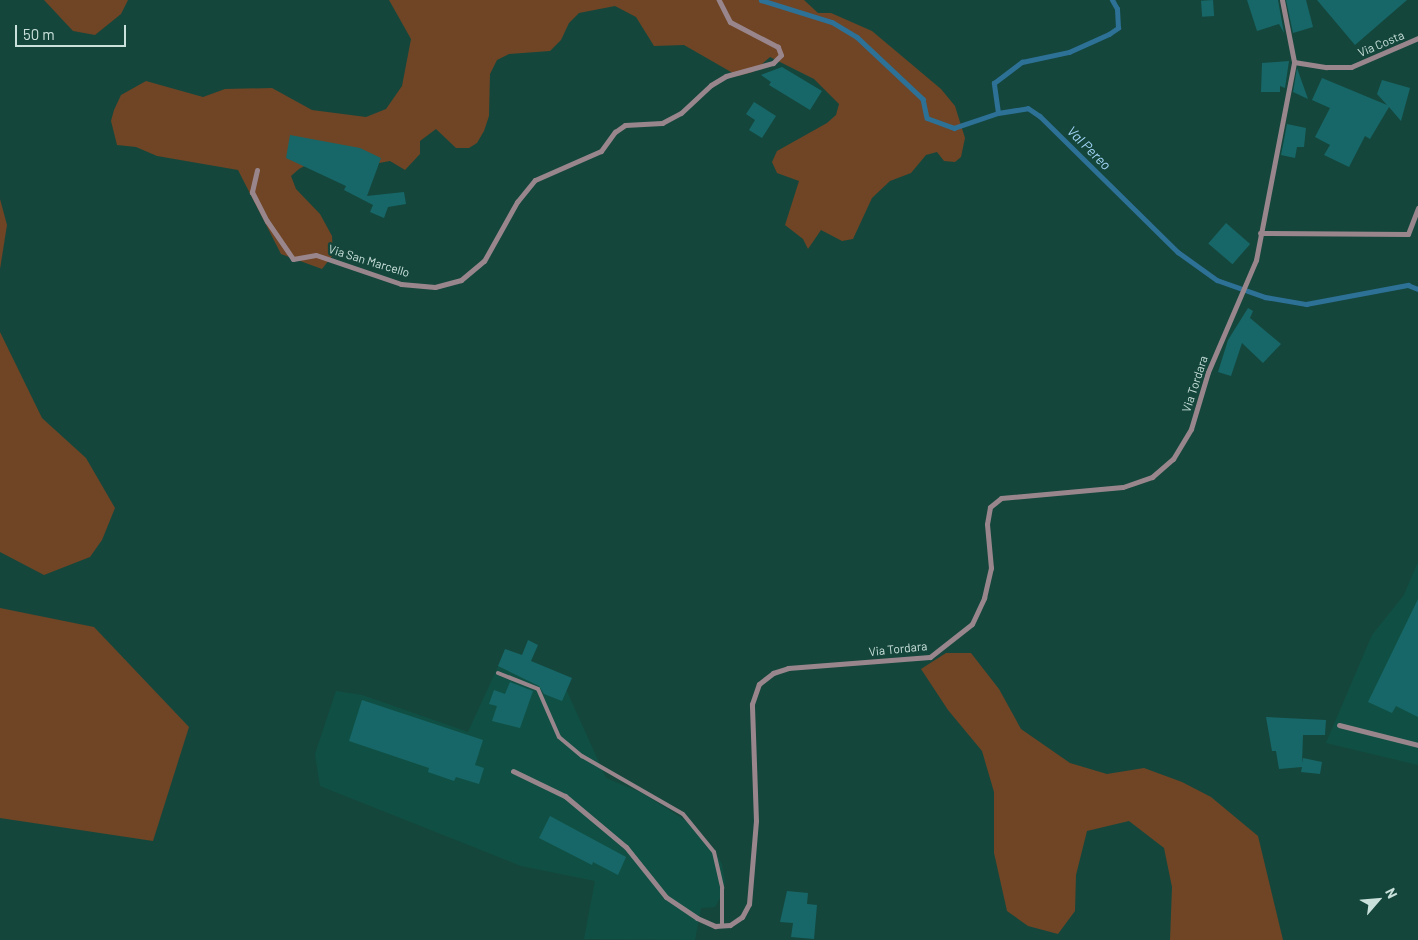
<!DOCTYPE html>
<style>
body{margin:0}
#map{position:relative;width:1418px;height:940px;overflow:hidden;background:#15463c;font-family:Barlow,sans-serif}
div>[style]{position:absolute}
.built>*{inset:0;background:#105044}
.green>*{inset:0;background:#6f4525}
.stream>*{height:4.5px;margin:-2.25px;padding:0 2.25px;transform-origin:2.25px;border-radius:2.25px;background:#2d7197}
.building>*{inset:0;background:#176768;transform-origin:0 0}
.service>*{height:4px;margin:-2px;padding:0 2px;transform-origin:2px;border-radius:2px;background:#99868c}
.minor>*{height:5px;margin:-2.5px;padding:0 2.5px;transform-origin:2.5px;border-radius:2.5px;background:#99868c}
span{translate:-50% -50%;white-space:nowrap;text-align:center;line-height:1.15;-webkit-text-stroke:5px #15463c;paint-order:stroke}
.street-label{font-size:12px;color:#c9e1da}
.water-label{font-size:14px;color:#a0d5f7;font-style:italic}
.north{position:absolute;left:1353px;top:875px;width:50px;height:50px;-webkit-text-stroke:4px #15463c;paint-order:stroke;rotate:63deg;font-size:14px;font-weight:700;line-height:20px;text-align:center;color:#c9e1da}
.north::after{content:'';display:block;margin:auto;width:18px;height:22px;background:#c9e1da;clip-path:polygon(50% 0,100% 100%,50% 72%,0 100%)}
.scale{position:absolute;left:15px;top:25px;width:111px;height:22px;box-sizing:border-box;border:2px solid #c9e1da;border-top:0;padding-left:6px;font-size:15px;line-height:18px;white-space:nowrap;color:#c9e1da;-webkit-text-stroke:4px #15463c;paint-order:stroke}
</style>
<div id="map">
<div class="built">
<div style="clip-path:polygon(1418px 562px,1418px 765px,1326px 743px,1372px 635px,1404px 595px)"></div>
<div style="clip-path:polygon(502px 658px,565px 687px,606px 778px,642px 793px,694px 826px,715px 852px,722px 864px,725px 882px,722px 894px,715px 907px,701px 908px,695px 940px,584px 939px,595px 881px,521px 866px,320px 786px,315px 754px,336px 691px,362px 695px,468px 732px)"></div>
</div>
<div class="green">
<div style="clip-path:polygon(44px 0,128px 0,121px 14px,95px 35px,73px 31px)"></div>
<div style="clip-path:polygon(389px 0,804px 0,818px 13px,831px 13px,872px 31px,941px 89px,955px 106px,965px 138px,961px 157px,955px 162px,944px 161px,937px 152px,926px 155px,911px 173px,890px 181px,872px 198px,853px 239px,842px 241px,821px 230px,808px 249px,803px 239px,785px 225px,799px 181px,777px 173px,772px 162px,777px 151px,827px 123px,836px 115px,839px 104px,814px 79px,770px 57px,753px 72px,738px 76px,684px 45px,654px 46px,636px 17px,615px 6px,579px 13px,569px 23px,561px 40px,550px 51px,509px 54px,497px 60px,490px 74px,489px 116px,484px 131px,477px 143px,469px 148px,456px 148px,436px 129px,420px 141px,420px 154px,405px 170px,390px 161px,368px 165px,315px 160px,299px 169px,291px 176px,296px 189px,320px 214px,332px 236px,333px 255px,322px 269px,281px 254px,238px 170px,157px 156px,136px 147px,117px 145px,111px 121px,114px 110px,121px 95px,146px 81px,203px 97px,225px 89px,272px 88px,312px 110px,366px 117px,386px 109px,402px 86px,411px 39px)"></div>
<div style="clip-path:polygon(0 199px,7px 225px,0 269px)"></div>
<div style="clip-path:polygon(0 332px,42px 418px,86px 458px,115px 508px,102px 540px,90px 557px,44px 575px,0 552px)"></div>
<div style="clip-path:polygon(0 608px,94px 627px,189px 727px,153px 841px,0 818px)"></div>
<div style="clip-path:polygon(946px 653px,971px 653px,999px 689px,1021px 729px,1070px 763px,1107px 774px,1144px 768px,1182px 782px,1211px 797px,1258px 836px,1283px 940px,1170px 940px,1172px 887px,1164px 848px,1129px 821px,1087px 831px,1076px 875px,1075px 911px,1058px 934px,1028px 926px,1007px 911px,994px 853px,994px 792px,982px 751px,948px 710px,921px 669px)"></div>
</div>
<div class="stream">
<div style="left:761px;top:0;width:74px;rotate:17.2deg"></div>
<div style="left:832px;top:22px;width:29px;rotate:31deg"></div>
<div style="left:857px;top:37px;width:91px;rotate:43.2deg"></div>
<div style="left:923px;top:99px;width:19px;rotate:78deg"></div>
<div style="left:927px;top:118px;width:29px;rotate:20deg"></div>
<div style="left:954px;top:128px;width:46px;rotate:-18.8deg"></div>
<div style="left:998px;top:113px;width:30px;rotate:-9deg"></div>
<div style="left:1028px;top:108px;width:14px;rotate:34deg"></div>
<div style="left:1040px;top:116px;width:194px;rotate:44.6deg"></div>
<div style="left:1178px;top:252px;width:48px;rotate:35.7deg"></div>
<div style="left:1217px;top:280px;width:51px;rotate:19.5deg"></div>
<div style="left:1265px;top:297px;width:42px;rotate:9.7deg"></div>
<div style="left:1306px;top:304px;width:104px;rotate:-10.6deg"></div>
<div style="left:1408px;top:285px;width:11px;rotate:22deg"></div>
<div style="left:998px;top:113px;width:30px;rotate:-98deg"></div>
<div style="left:994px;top:83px;width:35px;rotate:-37deg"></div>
<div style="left:1022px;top:62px;width:48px;rotate:-12deg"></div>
<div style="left:1069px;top:52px;width:44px;rotate:-24.2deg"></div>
<div style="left:1109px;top:34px;width:11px;rotate:-34deg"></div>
<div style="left:1118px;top:28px;width:19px;rotate:-93deg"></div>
<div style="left:1117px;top:9px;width:10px;rotate:-119deg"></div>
</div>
<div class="building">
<div style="left:1213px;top:0;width:16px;height:12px;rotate:86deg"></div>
<div style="clip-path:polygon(1247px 0,1278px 0,1284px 33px,1279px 24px,1257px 31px)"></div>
<div style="clip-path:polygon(1286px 0,1306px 0,1313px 27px,1293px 33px)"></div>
<div style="clip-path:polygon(1317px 0,1407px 0,1355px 45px)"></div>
<div style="clip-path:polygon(1289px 61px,1285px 88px,1280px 86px,1280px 92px,1261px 92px,1262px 63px)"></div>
<div style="clip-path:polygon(782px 67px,822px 91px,810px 110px,769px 85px,771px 82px,761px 75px)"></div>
<div style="clip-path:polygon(1297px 68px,1308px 99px,1293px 92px)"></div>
<div style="clip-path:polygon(1322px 78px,1387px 105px,1377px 94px,1382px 80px,1410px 88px,1401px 121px,1389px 107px,1370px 139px,1365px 136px,1349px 167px,1324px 155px,1330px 145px,1315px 137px,1330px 108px,1312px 100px)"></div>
<div style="clip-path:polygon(754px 102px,776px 116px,762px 138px,749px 130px,755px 120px,746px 114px)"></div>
<div style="clip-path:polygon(1287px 124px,1306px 128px,1304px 147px,1297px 147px,1295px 158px,1281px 155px)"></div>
<div style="clip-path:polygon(290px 135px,360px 148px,381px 158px,367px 196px,404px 192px,406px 204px,388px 207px,384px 218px,370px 212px,373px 205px,344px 190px,346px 186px,286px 158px)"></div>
<div style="left:1226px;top:223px;width:32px;height:27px;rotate:41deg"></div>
<div style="clip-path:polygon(1248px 308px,1253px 311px,1250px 318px,1281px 344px,1263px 363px,1242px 343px,1231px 376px,1218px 372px,1228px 340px)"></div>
<div style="clip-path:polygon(1418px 599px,1418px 717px,1396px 706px,1392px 713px,1368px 702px)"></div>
<div style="clip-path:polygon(528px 640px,538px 645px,531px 661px,572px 678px,562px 701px,544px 694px,539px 686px,498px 666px,505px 649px,522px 655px)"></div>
<div style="clip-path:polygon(510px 682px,533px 691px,520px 728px,492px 721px,497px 706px,489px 704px,494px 690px,505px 694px)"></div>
<div style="clip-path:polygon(362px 700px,483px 740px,475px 765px,484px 768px,479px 784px,456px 777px,454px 781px,428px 772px,429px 768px,349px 741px)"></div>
<div style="clip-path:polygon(1266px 717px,1326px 720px,1325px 735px,1303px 735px,1302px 763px,1303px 758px,1322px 762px,1320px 774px,1301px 772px,1302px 767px,1279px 769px,1276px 751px,1272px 751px)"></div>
<div style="clip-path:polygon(550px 816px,626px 857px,618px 875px,593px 862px,592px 865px,539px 838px)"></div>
<div style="clip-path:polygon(787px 891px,808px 893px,807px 904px,817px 905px,814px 939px,791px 937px,793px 923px,780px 922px)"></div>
</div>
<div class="service">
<div style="left:498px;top:673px;width:43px;rotate:21.8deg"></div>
<div style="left:538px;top:689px;width:52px;rotate:66.4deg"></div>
<div style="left:559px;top:737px;width:30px;rotate:40deg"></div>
<div style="left:582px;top:756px;width:116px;rotate:29.9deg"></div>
<div style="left:683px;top:814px;width:49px;rotate:50.8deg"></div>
<div style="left:714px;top:852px;width:37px;rotate:77deg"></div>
<div style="left:722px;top:888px;width:37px;rotate:90deg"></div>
</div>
<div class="minor">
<div style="left:1282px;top:0;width:63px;rotate:79deg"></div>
<div style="left:1294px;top:62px;width:33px;rotate:9deg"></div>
<div style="left:1327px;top:67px;width:24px"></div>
<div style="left:1351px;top:67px;width:73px;rotate:-23.4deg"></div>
<div style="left:257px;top:170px;width:23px;rotate:103deg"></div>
<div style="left:252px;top:192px;width:33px;rotate:63deg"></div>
<div style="left:267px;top:221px;width:46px;rotate:55.6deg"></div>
<div style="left:293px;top:259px;width:23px;rotate:-10deg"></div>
<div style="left:316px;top:255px;width:90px;rotate:18.8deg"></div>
<div style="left:401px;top:284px;width:34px;rotate:5deg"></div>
<div style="left:435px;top:287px;width:27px;rotate:-15deg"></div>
<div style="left:461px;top:280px;width:30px;rotate:-40deg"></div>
<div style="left:484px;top:261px;width:68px;rotate:-60.8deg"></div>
<div style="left:517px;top:202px;width:28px;rotate:-51deg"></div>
<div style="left:535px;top:180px;width:72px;rotate:-23.7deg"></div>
<div style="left:601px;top:151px;width:24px;rotate:-54deg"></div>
<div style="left:615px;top:132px;width:12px;rotate:-35deg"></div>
<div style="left:625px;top:125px;width:37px;rotate:-3deg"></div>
<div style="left:662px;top:123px;width:21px;rotate:-28deg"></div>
<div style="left:681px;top:113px;width:41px;rotate:-43deg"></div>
<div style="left:711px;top:85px;width:17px;rotate:-31deg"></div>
<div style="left:726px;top:76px;width:49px;rotate:-15.5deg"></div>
<div style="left:773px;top:63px;width:11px;rotate:-45deg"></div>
<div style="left:781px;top:55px;width:9px;rotate:-111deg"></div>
<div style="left:778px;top:47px;width:54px;rotate:-152.5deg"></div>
<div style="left:730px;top:22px;width:25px;rotate:-117deg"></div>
<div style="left:1260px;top:233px;width:148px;rotate:0.4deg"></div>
<div style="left:1408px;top:234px;width:28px;rotate:-69deg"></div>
<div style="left:1339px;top:725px;width:81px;rotate:14.2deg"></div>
<div style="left:513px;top:771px;width:58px;rotate:25.7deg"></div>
<div style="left:565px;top:796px;width:80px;rotate:39.9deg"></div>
<div style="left:626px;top:847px;width:64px;rotate:51.3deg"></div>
<div style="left:666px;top:897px;width:37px;rotate:34deg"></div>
<div style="left:697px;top:918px;width:20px;rotate:24deg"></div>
<div style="left:715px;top:926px;width:15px;rotate:-4deg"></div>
<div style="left:730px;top:925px;width:14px;rotate:-34deg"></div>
<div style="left:742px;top:917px;width:15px;rotate:-62deg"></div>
<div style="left:749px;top:904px;width:83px;rotate:-85.2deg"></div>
<div style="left:756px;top:821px;width:117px;rotate:-92deg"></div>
<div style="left:752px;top:704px;width:21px;rotate:-71deg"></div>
<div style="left:759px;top:684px;width:18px;rotate:-38deg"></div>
<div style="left:773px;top:673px;width:16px;rotate:-18deg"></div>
<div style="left:788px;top:668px;width:142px;rotate:-4.4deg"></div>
<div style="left:930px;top:657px;width:53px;rotate:-38.2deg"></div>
<div style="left:972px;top:624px;width:29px;rotate:-65deg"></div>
<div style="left:984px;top:598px;width:31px;rotate:-77deg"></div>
<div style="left:991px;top:568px;width:44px;rotate:-95.2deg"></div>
<div style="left:987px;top:524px;width:17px;rotate:-80deg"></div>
<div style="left:990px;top:507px;width:14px;rotate:-39deg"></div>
<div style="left:1001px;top:498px;width:122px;rotate:-5.2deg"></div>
<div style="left:1123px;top:487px;width:31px;rotate:-19deg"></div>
<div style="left:1152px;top:477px;width:28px;rotate:-41deg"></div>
<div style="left:1173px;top:459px;width:35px;rotate:-59deg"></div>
<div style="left:1191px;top:429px;width:59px;rotate:-73.4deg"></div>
<div style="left:1208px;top:372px;width:122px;rotate:-66.8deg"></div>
<div style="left:1256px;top:260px;width:202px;rotate:-79.1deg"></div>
</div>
<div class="street-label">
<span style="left:1381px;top:44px;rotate:-23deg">Via Costa</span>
<span style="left:369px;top:261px;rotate:17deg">Via San Marcello</span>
<span style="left:1195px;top:384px;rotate:-72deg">Via Tordara</span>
<span style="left:898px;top:649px;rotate:-6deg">Via Tordara</span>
</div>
<div class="water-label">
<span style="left:1089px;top:148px;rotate:45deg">Val Pereo</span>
</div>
<div class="north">N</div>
<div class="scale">50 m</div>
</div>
